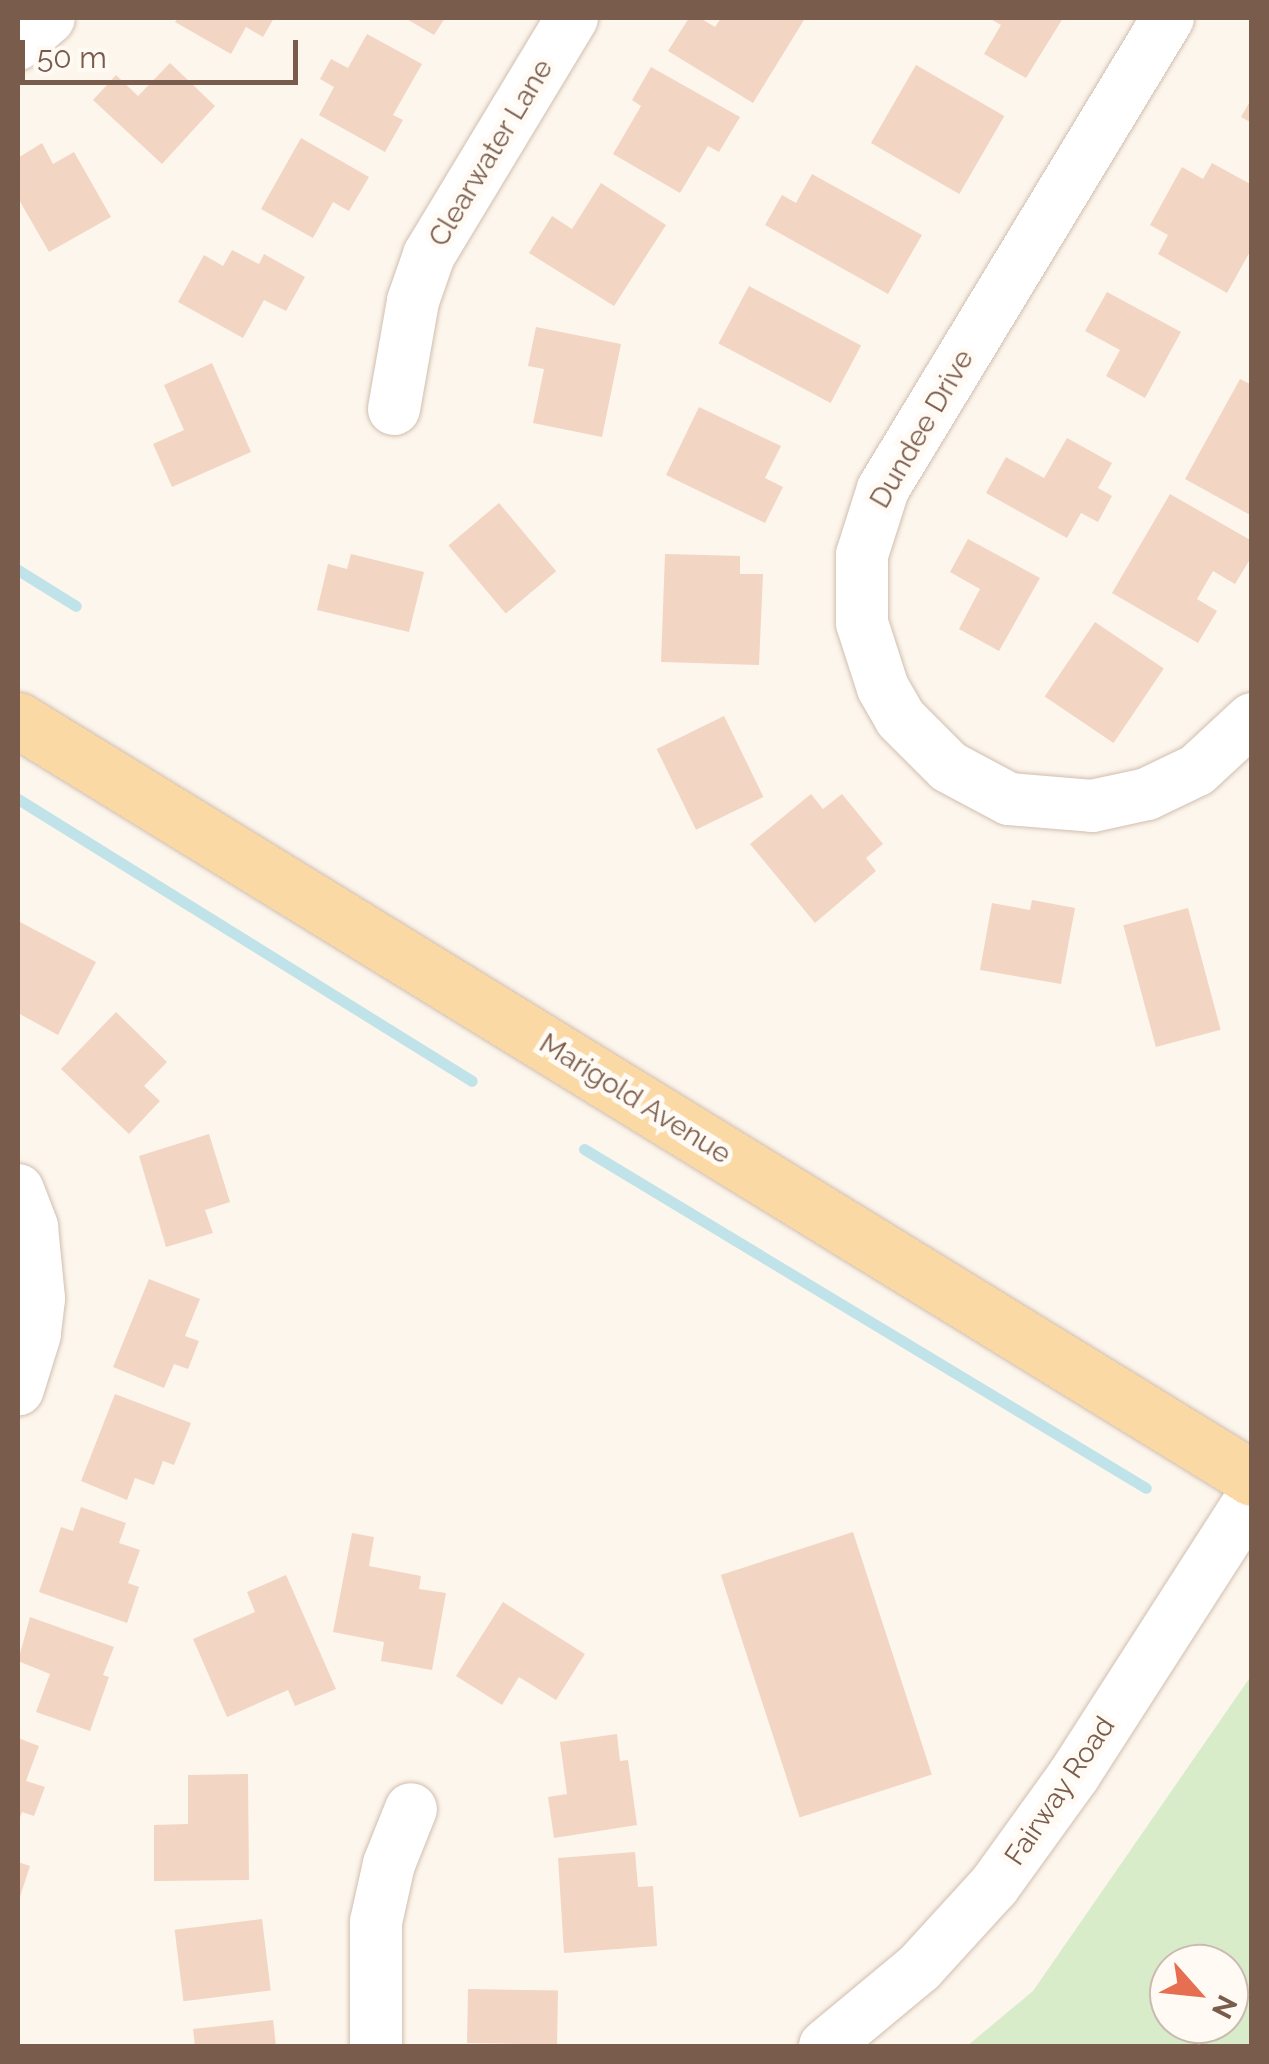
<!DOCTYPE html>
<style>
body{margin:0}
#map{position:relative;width:1269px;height:2064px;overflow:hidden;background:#fdf6ec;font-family:Raleway,sans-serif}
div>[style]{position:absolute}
.green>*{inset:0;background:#d8ecc9}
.stream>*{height:11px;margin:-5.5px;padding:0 5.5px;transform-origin:5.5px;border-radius:5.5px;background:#bfe3e8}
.building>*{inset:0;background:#f3d5c3;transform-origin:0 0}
.roads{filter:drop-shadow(0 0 2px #d1beb0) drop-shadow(0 0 2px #d1beb0)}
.minor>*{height:52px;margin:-26px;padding:0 26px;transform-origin:26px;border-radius:26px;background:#fff}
.major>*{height:55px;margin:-27.5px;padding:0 27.5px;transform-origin:27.5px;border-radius:27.5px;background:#fbd9a5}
span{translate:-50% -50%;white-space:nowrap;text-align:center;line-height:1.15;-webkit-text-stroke:10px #fffaf3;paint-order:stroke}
.street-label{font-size:28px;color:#7a5c4d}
.frame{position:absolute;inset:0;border:20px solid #7a5c4d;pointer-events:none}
.north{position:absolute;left:1149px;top:1944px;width:100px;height:100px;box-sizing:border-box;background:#fffaf3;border:2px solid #cabbb1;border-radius:50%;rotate:117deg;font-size:28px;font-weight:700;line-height:40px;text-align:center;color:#7a5c4d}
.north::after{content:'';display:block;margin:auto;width:35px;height:45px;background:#e76f51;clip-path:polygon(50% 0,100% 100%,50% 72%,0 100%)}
.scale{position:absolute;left:20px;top:40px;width:278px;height:45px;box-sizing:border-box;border:5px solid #7a5c4d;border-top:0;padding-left:12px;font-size:30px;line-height:35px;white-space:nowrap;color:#7a5c4d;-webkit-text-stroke:8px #fffaf3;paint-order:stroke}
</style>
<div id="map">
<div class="green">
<div style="clip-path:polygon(evenodd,1251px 1676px,1251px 2046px,967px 2046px,1033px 1991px,1251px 1676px,1169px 1964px,1229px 1964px,1229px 2024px,1169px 2024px,1169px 1964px)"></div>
</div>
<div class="stream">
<div style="left:18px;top:570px;width:68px;rotate:31.8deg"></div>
<div style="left:18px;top:799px;width:534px;rotate:31.85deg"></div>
<div style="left:584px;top:1149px;width:656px;rotate:31.1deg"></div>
</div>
<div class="building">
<div style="clip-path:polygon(178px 18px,274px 18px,263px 37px,246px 27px,231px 54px,175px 22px)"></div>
<div style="clip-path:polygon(405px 18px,445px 18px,434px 35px)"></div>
<div style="clip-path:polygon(689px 18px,700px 18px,715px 27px,721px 18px,804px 20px,753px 103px,668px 51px)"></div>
<div style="clip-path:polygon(989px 18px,1063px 18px,1026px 78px,984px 54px,1001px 25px)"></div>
<div style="clip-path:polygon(367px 34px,422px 64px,393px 115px,403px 120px,385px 152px,319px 115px,334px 87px,320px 79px,331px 59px,348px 68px)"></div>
<div style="clip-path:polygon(170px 63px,215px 106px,162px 164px,93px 100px,116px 75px,138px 96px)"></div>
<div style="left:916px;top:65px;width:102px;height:90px;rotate:30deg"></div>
<div style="clip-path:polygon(651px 67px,740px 117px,719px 152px,708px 146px,680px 193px,613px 154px,641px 106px,632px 100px)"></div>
<div style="clip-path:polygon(1252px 98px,1252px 123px,1241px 117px)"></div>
<div style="clip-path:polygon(301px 138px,369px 177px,349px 211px,333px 202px,313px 238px,261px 209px)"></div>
<div style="clip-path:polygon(42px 143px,53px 164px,74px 152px,111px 217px,49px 252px,18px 198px,18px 158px)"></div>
<div style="clip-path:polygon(1212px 163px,1252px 185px,1252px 248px,1227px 293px,1158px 254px,1168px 235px,1150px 225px,1182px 167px,1203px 179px)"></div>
<div style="clip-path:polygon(812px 174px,922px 235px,888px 294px,765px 225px,782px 195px,796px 203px)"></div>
<div style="clip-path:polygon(601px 183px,666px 225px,614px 306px,529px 253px,552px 216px,572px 229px)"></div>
<div style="clip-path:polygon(232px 250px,259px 264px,264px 254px,305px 277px,286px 311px,264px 300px,243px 338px,178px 302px,204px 255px,223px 266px)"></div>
<div style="left:749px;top:286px;width:127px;height:65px;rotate:28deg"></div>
<div style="clip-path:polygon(1107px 292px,1181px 332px,1145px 398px,1106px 376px,1120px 350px,1085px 331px)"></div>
<div style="clip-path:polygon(536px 327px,621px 344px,602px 437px,533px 423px,544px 369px,528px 366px)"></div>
<div style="clip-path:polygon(212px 363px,251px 452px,172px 487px,153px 444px,184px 430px,164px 385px)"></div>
<div style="clip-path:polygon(1240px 379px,1252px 385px,1252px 516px,1185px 479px)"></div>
<div style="clip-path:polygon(699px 407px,781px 446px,765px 478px,783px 487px,765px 523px,666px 475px)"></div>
<div style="clip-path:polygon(1067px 438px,1112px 463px,1098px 488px,1112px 496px,1098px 522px,1081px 513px,1067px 538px,986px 493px,1006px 457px,1044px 478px)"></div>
<div style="clip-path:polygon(1170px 494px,1252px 541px,1252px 556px,1235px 584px,1213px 571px,1197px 599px,1217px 611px,1198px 643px,1112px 593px)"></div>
<div style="left:499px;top:503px;width:89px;height:66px;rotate:50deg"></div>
<div style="clip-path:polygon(968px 539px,1040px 578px,999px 651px,959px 629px,980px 589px,950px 572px)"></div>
<div style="clip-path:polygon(351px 554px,424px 572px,409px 632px,317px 610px,328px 564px,347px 569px)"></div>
<div style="clip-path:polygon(665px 554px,740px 556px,740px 574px,763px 574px,759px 665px,661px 662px)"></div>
<div style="left:1095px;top:622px;width:83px;height:90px;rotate:34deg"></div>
<div style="left:724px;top:716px;width:90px;height:75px;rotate:64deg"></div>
<div style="clip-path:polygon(811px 794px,823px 809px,842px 794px,883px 844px,866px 858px,876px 871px,815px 923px,750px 844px)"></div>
<div style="clip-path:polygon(1032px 900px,1075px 908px,1061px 984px,980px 970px,992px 903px,1030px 910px)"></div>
<div style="left:1188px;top:908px;width:126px;height:67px;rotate:75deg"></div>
<div style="clip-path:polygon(18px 921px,96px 962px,58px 1035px,18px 1013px)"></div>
<div style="clip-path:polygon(116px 1012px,167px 1062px,144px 1086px,160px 1101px,129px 1134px,61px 1069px)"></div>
<div style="clip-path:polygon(209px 1134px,230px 1202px,205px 1210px,213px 1233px,166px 1247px,139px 1156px)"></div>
<div style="clip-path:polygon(149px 1279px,200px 1299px,185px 1336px,199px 1341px,188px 1369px,174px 1364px,164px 1388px,113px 1367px)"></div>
<div style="clip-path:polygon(115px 1394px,191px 1423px,174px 1465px,163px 1461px,154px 1485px,135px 1478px,127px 1500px,81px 1481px)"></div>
<div style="clip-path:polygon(81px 1507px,126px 1523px,119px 1543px,140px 1550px,128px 1583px,139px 1587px,127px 1623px,39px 1592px,61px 1527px,73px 1531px)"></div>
<div style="left:853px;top:1532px;width:255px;height:139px;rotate:72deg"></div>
<div style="clip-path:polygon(352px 1533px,374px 1537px,369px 1566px,421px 1576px,419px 1589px,446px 1593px,432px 1670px,381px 1661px,384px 1642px,333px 1632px)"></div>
<div style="clip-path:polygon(286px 1575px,336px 1689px,295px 1706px,288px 1690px,227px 1717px,193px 1639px,255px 1612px,247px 1592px)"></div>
<div style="clip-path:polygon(503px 1602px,585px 1654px,556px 1700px,519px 1677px,502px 1705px,456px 1676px)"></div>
<div style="clip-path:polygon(30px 1617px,114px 1647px,103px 1675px,109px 1677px,90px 1731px,36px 1712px,50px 1674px,18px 1661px)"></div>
<div style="clip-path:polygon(617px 1734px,620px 1761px,628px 1760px,637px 1825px,554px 1838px,548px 1797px,567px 1794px,560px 1742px)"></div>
<div style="clip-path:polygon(18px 1738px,39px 1746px,26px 1781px,45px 1787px,34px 1816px,22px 1812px,18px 1823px)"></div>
<div style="clip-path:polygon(248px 1774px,249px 1880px,154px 1881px,154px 1825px,188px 1824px,188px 1775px)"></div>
<div style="clip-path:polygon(635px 1852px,638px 1887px,653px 1886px,657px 1946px,564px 1953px,558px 1858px)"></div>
<div style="clip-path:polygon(18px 1862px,30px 1866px,18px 1903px)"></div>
<div style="left:262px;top:1919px;width:72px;height:88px;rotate:83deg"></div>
<div style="left:468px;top:1989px;width:90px;height:54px;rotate:1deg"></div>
<div style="clip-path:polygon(273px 2020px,276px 2046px,195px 2046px,193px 2029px)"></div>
</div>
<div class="roads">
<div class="minor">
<div style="left:1168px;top:18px;width:551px;rotate:121.18deg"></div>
<div style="left:883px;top:489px;width:69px;rotate:107.7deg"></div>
<div style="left:862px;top:555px;width:68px;rotate:90deg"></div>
<div style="left:862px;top:623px;width:68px;rotate:72.1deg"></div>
<div style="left:883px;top:688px;width:34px;rotate:60deg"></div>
<div style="left:900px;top:718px;width:69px;rotate:45deg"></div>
<div style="left:949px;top:767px;width:68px;rotate:28.1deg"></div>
<div style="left:1009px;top:799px;width:83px;rotate:4.8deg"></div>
<div style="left:1092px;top:806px;width:56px;rotate:-12.3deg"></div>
<div style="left:1147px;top:794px;width:55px;rotate:-25.6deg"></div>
<div style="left:1197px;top:770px;width:75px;rotate:-42.8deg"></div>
<div style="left:18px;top:44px;width:40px;rotate:-40deg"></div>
<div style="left:394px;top:409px;width:110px;rotate:-80deg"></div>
<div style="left:413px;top:301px;width:49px;rotate:-70.8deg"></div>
<div style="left:429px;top:255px;width:277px;rotate:-58.9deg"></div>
<div style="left:18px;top:1190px;width:40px;rotate:69deg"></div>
<div style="left:32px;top:1227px;width:72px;rotate:84.4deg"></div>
<div style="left:39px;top:1299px;width:35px;rotate:97deg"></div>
<div style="left:35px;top:1334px;width:58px;rotate:107.2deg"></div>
<div style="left:376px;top:2046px;width:124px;rotate:-90deg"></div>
<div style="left:376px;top:1922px;width:59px;rotate:-77.4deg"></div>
<div style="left:389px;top:1864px;width:59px;rotate:-68.2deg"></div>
<div style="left:825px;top:2046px;width:122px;rotate:-39.7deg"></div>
<div style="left:919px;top:1968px;width:111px;rotate:-47.6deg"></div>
<div style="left:994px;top:1886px;width:137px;rotate:-54.2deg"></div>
<div style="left:1074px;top:1775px;width:329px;rotate:-57.3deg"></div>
</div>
<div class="major">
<div style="left:18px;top:720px;width:1448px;rotate:31.56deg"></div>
</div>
</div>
<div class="street-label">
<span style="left:491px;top:153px;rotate:-59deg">Clearwater Lane</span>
<span style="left:922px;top:429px;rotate:-60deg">Dundee Drive</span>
<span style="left:635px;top:1099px;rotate:32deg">Marigold Avenue</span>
<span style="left:1060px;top:1791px;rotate:-56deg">Fairway Road</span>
</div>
<div class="frame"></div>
<div class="north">N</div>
<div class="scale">50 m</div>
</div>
